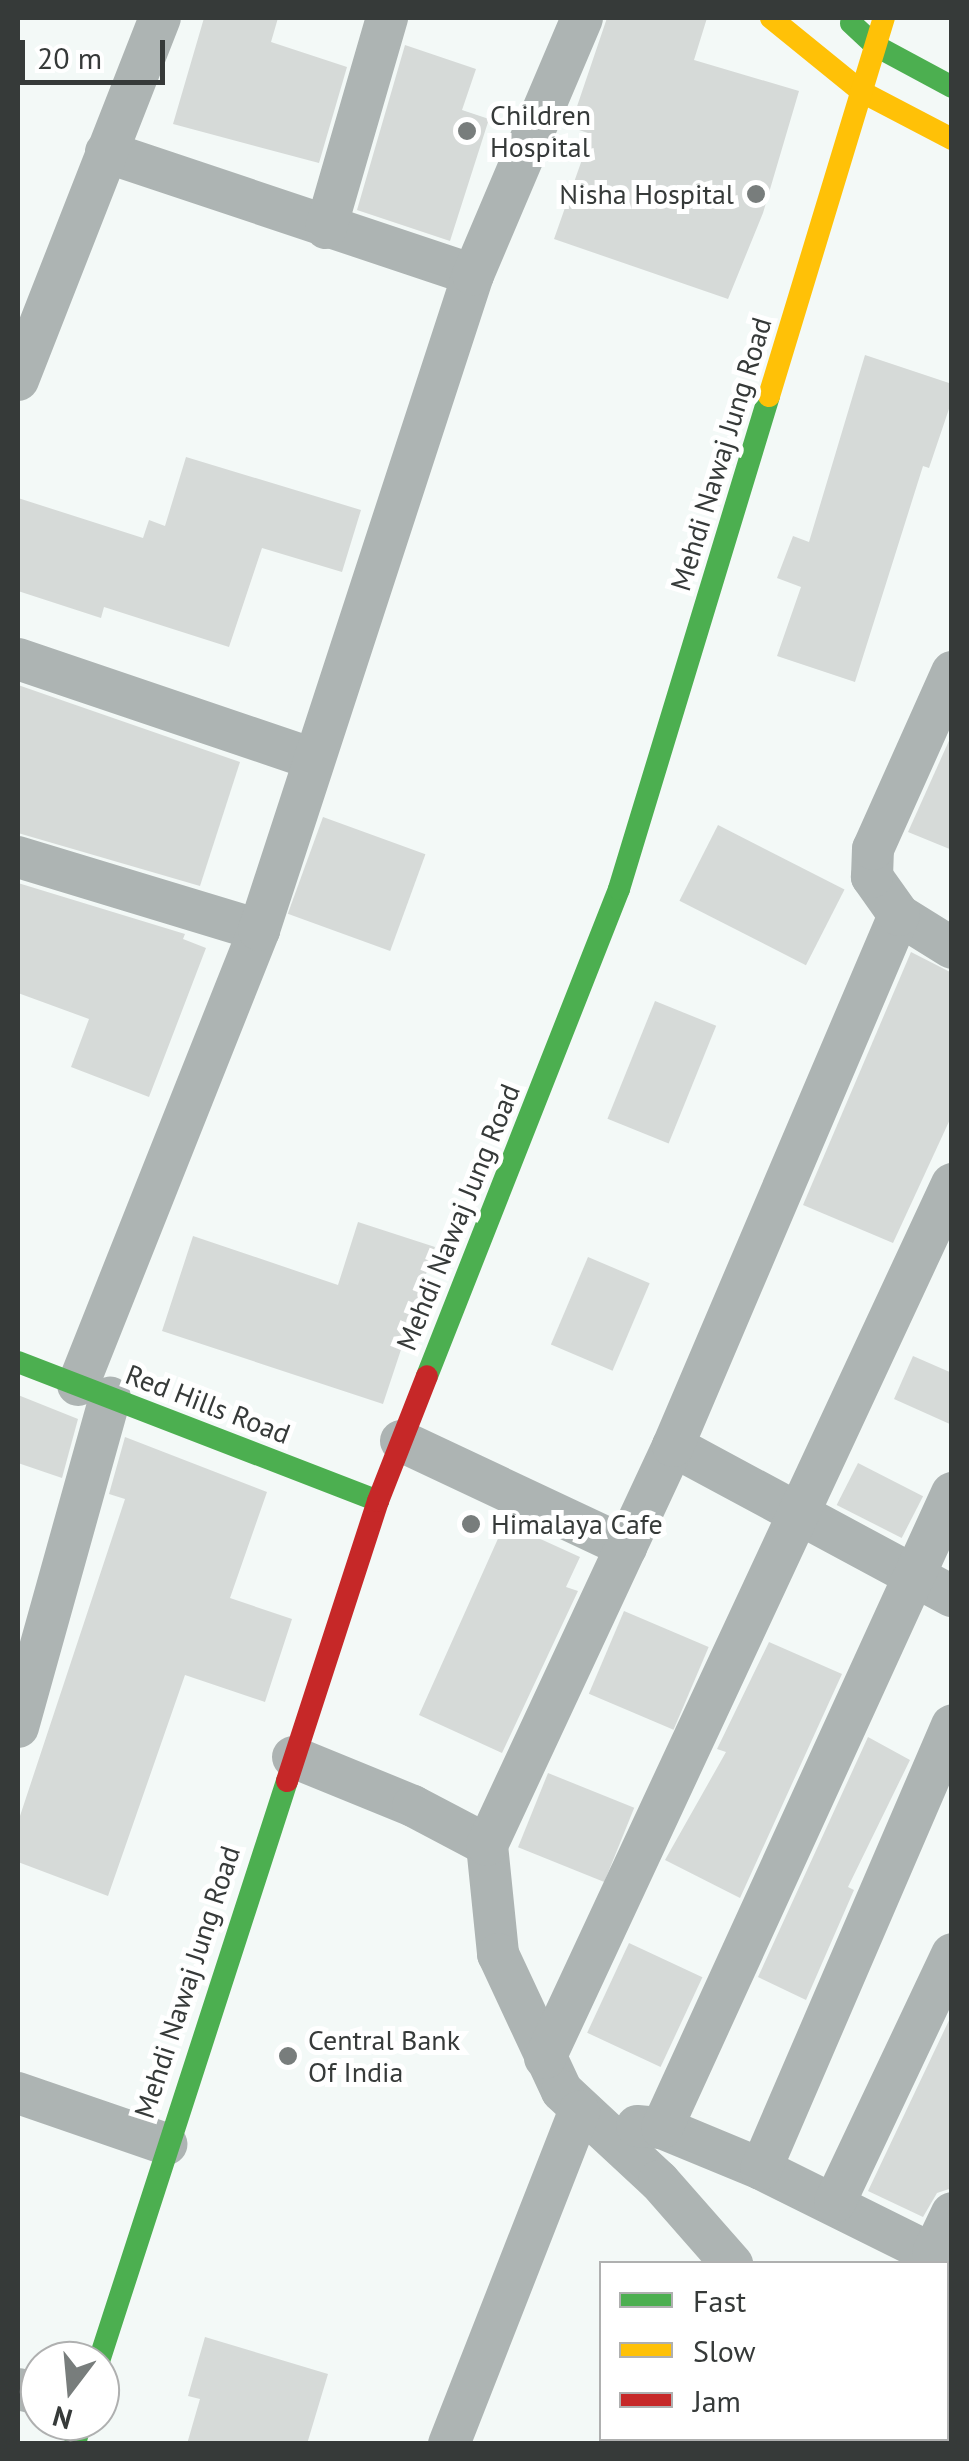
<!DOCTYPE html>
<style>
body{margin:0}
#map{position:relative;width:969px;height:2461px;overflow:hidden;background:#f3f9f7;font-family:"PT Sans",sans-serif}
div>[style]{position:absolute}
.building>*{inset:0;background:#d6dad8;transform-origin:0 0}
.street>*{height:42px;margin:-21px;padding:0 21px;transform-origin:21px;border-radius:21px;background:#adb4b3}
.fast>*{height:22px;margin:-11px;padding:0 11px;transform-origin:11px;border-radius:11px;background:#4caf50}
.slow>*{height:22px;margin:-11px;padding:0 11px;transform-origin:11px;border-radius:11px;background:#ffc107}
.jam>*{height:22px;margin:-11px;padding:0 11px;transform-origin:11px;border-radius:11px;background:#c62828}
.dots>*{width:28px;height:28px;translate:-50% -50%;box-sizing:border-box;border:5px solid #fff;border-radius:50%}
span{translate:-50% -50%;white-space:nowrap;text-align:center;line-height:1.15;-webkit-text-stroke:10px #fff;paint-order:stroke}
.poi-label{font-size:28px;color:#363a39}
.left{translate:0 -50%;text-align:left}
.right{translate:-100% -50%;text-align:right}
.street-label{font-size:28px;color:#363a39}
.frame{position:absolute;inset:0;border:20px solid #363a39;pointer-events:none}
.legend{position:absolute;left:599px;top:2261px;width:350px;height:180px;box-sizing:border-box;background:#fff;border:2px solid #afb0b0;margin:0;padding:12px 18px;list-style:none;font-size:30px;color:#363a39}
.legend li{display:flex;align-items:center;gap:20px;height:50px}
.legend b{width:50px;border:2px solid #afb0b0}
.north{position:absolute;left:20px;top:2341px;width:100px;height:100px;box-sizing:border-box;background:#fff;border:2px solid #afb0b0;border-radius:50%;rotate:196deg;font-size:28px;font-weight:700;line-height:40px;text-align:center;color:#363a39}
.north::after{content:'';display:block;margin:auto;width:35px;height:45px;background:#787d7c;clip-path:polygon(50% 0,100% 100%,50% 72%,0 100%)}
.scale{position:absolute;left:20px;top:40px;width:145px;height:45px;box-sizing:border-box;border:5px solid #363a39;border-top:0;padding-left:12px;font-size:30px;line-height:35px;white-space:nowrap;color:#363a39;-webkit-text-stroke:8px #fff;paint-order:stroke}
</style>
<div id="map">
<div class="building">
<div style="clip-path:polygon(204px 18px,278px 18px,271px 42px,347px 67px,319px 163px,173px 124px)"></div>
<div style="clip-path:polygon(607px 18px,707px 18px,694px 60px,799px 91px,763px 213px,728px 299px,554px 239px,591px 134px,570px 127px)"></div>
<div style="clip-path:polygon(405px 45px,476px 69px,462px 110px,489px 119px,450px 241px,357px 210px)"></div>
<div style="clip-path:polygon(865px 355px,952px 384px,952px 400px,929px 468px,923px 466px,855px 682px,777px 656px,801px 587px,777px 578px,793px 536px,809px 542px)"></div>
<div style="clip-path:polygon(186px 457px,361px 510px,342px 572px,262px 548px,229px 647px,104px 607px,101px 618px,18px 591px,18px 498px,143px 538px,149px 520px,165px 526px)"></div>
<div style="clip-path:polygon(18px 685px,240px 762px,200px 886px,18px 833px)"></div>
<div style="clip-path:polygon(952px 734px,952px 850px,908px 832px)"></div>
<div style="left:323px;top:817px;width:109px;height:103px;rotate:20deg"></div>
<div style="left:718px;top:825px;width:142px;height:85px;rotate:27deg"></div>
<div style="clip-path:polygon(18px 883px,185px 934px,183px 939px,206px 948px,149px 1097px,71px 1067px,89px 1019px,18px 993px)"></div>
<div style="clip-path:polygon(911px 952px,952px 973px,952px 1115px,893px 1243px,803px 1205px)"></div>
<div style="left:655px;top:1001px;width:66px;height:127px;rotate:22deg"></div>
<div style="clip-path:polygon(358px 1222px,435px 1247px,383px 1404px,162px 1331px,193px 1236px,338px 1285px)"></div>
<div style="left:588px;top:1257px;width:67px;height:95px;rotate:23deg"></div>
<div style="clip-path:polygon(913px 1356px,952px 1373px,952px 1425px,894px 1399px)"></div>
<div style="clip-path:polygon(18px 1395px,78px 1419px,62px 1478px,18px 1463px)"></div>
<div style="clip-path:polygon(125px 1437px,267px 1492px,230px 1598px,292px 1619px,265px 1702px,185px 1675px,108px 1896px,18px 1862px,18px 1822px,125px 1499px,109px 1494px)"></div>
<div style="left:858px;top:1463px;width:73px;height:47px;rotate:27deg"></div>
<div style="clip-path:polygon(505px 1523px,580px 1557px,566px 1587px,578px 1591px,502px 1753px,419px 1715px)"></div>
<div style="left:624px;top:1611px;width:92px;height:90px;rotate:23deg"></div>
<div style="clip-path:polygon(769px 1642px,842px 1674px,740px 1898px,665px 1860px,726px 1752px,717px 1749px)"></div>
<div style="clip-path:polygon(868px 1737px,910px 1760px,848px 1887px,854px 1890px,806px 2000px,758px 1977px)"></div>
<div style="left:548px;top:1773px;width:93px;height:80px;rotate:22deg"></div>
<div style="left:629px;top:1943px;width:81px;height:99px;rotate:25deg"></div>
<div style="clip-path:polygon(952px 2014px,952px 2188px,937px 2193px,923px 2217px,868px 2191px)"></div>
<div style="clip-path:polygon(205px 2337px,328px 2374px,307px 2444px,187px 2444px,200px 2399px,188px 2396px)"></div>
</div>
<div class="street">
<div style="left:106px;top:152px;width:387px;rotate:18.5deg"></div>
<div style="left:326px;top:228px;width:219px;rotate:-73.8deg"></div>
<div style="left:18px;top:380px;width:389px;rotate:-68.6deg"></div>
<div style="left:18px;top:659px;width:312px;rotate:18.7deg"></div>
<div style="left:18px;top:857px;width:252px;rotate:16.9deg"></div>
<div style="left:899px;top:915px;width:62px;rotate:31.9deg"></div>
<div style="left:78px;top:1385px;width:490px;rotate:-68.3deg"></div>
<div style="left:259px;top:930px;width:689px;rotate:-71.91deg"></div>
<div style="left:473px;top:275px;width:279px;rotate:-67deg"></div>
<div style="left:401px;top:1441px;width:249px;rotate:25.2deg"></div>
<div style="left:673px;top:1446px;width:317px;rotate:28.3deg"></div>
<div style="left:18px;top:1727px;width:342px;rotate:-74.4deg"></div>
<div style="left:293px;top:1757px;width:130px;rotate:22.2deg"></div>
<div style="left:413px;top:1806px;width:84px;rotate:27.8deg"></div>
<div style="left:487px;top:1845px;width:110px;rotate:84.2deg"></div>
<div style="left:498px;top:1954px;width:151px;rotate:65deg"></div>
<div style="left:562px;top:2091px;width:132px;rotate:42.9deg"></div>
<div style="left:659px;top:2181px;width:111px;rotate:48.7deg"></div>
<div style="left:487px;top:1845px;width:440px;rotate:-65deg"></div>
<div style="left:673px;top:1446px;width:577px;rotate:-66.94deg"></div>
<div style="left:899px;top:915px;width:47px;rotate:-125.4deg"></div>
<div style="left:872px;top:877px;width:28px;rotate:-88deg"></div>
<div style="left:873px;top:849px;width:194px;rotate:-65.9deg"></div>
<div style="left:545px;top:2058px;width:964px;rotate:-65.03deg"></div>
<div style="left:18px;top:2093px;width:157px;rotate:19deg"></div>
<div style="left:637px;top:2126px;width:25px;rotate:5deg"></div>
<div style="left:662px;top:2128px;width:107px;rotate:22.5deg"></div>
<div style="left:761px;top:2169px;width:213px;rotate:26.4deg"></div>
<div style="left:662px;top:2128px;width:698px;rotate:-65.45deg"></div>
<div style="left:761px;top:2169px;width:483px;rotate:-66.7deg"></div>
<div style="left:835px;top:2202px;width:274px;rotate:-64.7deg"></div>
<div style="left:933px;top:2253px;width:44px;rotate:-64.6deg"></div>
<div style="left:18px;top:2389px;width:23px;rotate:13deg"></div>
<div style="left:854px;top:2438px;width:6px;rotate:81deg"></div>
<div style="left:449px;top:2444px;width:357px;rotate:-68.6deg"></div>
<div style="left:671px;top:2444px;width:6px;rotate:-81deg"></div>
</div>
<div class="fast">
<div style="left:851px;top:23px;width:34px;rotate:43deg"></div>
<div style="left:876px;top:46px;width:86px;rotate:28.3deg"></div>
<div style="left:18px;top:1362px;width:386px;rotate:21.1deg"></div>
<div style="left:427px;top:1376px;width:523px;rotate:-68.48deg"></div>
<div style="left:619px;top:889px;width:515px;rotate:-73.08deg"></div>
<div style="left:99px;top:2361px;width:610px;rotate:-72.04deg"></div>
<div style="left:75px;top:2444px;width:24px;rotate:-75deg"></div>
</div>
<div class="slow">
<div style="left:771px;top:18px;width:117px;rotate:39.1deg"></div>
<div style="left:862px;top:92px;width:102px;rotate:27.6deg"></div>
<div style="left:769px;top:396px;width:395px;rotate:-73.1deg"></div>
</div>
<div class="jam">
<div style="left:287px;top:1781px;width:294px;rotate:-72deg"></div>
<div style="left:378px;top:1501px;width:134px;rotate:-68.6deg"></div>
</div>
<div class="dots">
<div style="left:467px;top:131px;background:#787d7c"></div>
<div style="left:756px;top:194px;background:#787d7c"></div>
<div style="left:471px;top:1524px;background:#787d7c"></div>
<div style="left:288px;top:2056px;background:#787d7c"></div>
</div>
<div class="poi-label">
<span class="left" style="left:490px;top:131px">Children<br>Hospital</span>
<span class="right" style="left:734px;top:194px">Nisha Hospital</span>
<span class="left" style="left:491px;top:1524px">Himalaya Cafe</span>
<span class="left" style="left:308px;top:2056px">Central Bank<br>Of India</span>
</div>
<div class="street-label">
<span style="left:721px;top:454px;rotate:-73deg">Mehdi Nawaj Jung Road</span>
<span style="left:458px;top:1217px;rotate:-68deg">Mehdi Nawaj Jung Road</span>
<span style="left:208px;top:1404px;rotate:21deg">Red Hills Road</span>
<span style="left:187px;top:1982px;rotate:-72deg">Mehdi Nawaj Jung Road</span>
</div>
<div class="frame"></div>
<ul class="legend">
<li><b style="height:12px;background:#4caf50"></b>Fast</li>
<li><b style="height:12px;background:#ffc107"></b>Slow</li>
<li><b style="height:12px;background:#c62828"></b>Jam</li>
</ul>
<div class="north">N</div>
<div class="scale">20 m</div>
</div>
